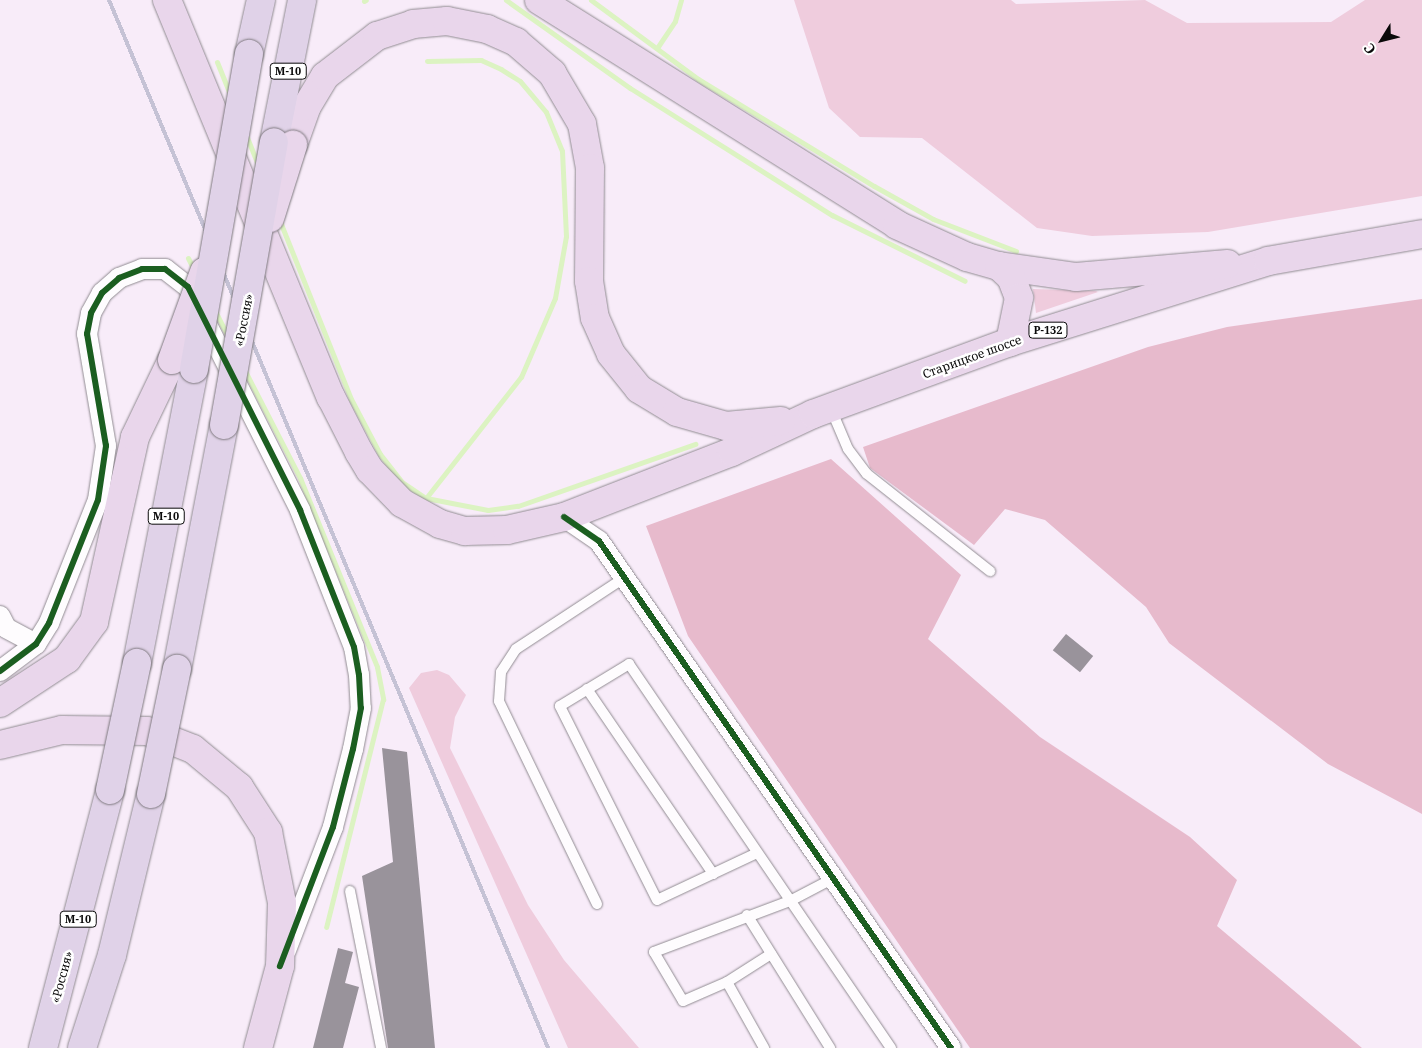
<!DOCTYPE html>
<meta charset="utf-8">
<style>
body{margin:0}
#map{position:relative;width:1422px;height:1048px;overflow:hidden;background:#f8ecf9;font-family:"Noto Serif",serif}
div>[style]{position:absolute}
.green>*{inset:0;background:#efccdd}
.forest>*{inset:0;background:#e7bacc}
.stream>*{height:5px;margin:-2.5px;padding:0 2.5px;transform-origin:2.5px;border-radius:2.5px;background:#dcf3c2}
.building>*{inset:0;background:#99939b;transform-origin:0 0}
.roads{filter:drop-shadow(0 0 1px #918c92) drop-shadow(0 0 1px #918c92)}
.lane>*{height:10px;margin:-5px;padding:0 5px;transform-origin:5px;border-radius:5px;background:#fefcfe}
.street>*{height:20px;margin:-10px;padding:0 10px;transform-origin:10px;border-radius:10px;background:#fefcfe}
.primary>*{height:28px;margin:-14px;padding:0 14px;transform-origin:14px;border-radius:14px;background:#e9d6eb}
.highway>*{height:28px;margin:-14px;padding:0 14px;transform-origin:14px;border-radius:14px;background:#e0d2e8}
.rail>*{height:4px;margin:-2px;padding:0 2px;transform-origin:2px;border-radius:2px;background:#c5c2d5}
.bridges{filter:drop-shadow(0 0 1px #7e797f) drop-shadow(0 0 1px #7e797f)}
.primary-bridge>*{height:28px;margin:-14px;padding:0 14px;transform-origin:14px;border-radius:14px;background:#e9d6eb}
.highway-bridge>*{height:28px;margin:-14px;padding:0 14px;transform-origin:14px;border-radius:14px;background:#e0d2e8}
.cycleway>*{height:6px;margin:-3px;padding:0 3px;transform-origin:3px;border-radius:3px;background:#1b5e20}
span{translate:-50% -50%;white-space:nowrap;text-align:center;line-height:1.15;-webkit-text-stroke:5px #fff;paint-order:stroke}
.shield-label span{padding:1px 4px;background:#fff;border:1px solid;border-radius:4px;-webkit-text-stroke-width:0}
.shield-label{font-size:11px;color:#0a0a0a;font-weight:700}
.street-label{font-size:12px;color:#0a0a0a}
.north{position:absolute;left:1357px;top:15px;width:50px;height:50px;-webkit-text-stroke:4px #fff;paint-order:stroke;rotate:234deg;font-size:14px;font-weight:700;line-height:20px;text-align:center;color:#0a0a0a}
.north::after{content:'';display:block;margin:auto;width:18px;height:22px;background:#0a0a0a;clip-path:polygon(50% 0,100% 100%,50% 72%,0 100%)}
</style>
<div id="map">
<div class="green">
<div style="clip-path:polygon(794px 0,1011px 0,1016px 4px,1145px 0,1187px 23px,1331px 22px,1365px 0,1422px 0,1422px 196px,1208px 232px,1092px 236px,1037px 228px,922px 138px,860px 137px,829px 108px)"></div>
<div style="clip-path:polygon(1033px 289px,1096px 291px,1098px 292px,1036px 313px)"></div>
<div style="clip-path:polygon(437px 670px,449px 675px,466px 695px,455px 717px,450px 748px,528px 905px,564px 960px,639px 1048px,568px 1048px,409px 688px,421px 673px)"></div>
</div>
<div class="forest">
<div style="clip-path:polygon(1422px 299px,1422px 814px,1328px 764px,1169px 643px,1146px 607px,1045px 520px,1005px 509px,974px 545px,870px 468px,863px 447px,1148px 347px,1227px 327px)"></div>
<div style="clip-path:polygon(831px 459px,961px 575px,928px 639px,1040px 737px,1190px 837px,1237px 880px,1217px 926px,1362px 1048px,970px 1048px,688px 636px,646px 526px)"></div>
</div>
<div class="stream">
<div style="left:506px;top:0;width:152px;rotate:35.4deg"></div>
<div style="left:630px;top:88px;width:239px;rotate:32.2deg"></div>
<div style="left:832px;top:215px;width:148px;rotate:26.4deg"></div>
<div style="left:591px;top:0;width:133px;rotate:36.4deg"></div>
<div style="left:698px;top:79px;width:206px;rotate:31.3deg"></div>
<div style="left:874px;top:186px;width:68px;rotate:29.2deg"></div>
<div style="left:933px;top:219px;width:89px;rotate:21.1deg"></div>
<div style="left:364px;top:1px;width:2px;rotate:-27deg"></div>
<div style="left:657px;top:48px;width:32px;rotate:-56deg"></div>
<div style="left:675px;top:21px;width:22px;rotate:-74deg"></div>
<div style="left:217px;top:62px;width:38px;rotate:68deg"></div>
<div style="left:246px;top:135px;width:35px;rotate:68deg"></div>
<div style="left:279px;top:219px;width:194px;rotate:68.2deg"></div>
<div style="left:351px;top:399px;width:62px;rotate:62.2deg"></div>
<div style="left:380px;top:454px;width:36px;rotate:52deg"></div>
<div style="left:402px;top:482px;width:29px;rotate:34deg"></div>
<div style="left:426px;top:498px;width:63px;rotate:11deg"></div>
<div style="left:488px;top:510px;width:30px;rotate:-8deg"></div>
<div style="left:518px;top:506px;width:188px;rotate:-19.3deg"></div>
<div style="left:188px;top:258px;width:16px;rotate:63deg"></div>
<div style="left:215px;top:311px;width:31px;rotate:63deg"></div>
<div style="left:244px;top:369px;width:123px;rotate:62.8deg"></div>
<div style="left:300px;top:478px;width:204px;rotate:67.8deg"></div>
<div style="left:377px;top:667px;width:33px;rotate:79deg"></div>
<div style="left:383px;top:699px;width:235px;rotate:104deg"></div>
<div style="left:426px;top:498px;width:154px;rotate:-51.9deg"></div>
<div style="left:521px;top:377px;width:86px;rotate:-66.7deg"></div>
<div style="left:555px;top:298px;width:63px;rotate:-79.9deg"></div>
<div style="left:566px;top:236px;width:85px;rotate:-92.7deg"></div>
<div style="left:562px;top:151px;width:42px;rotate:-112.3deg"></div>
<div style="left:546px;top:112px;width:40px;rotate:-130deg"></div>
<div style="left:520px;top:81px;width:22px;rotate:-148deg"></div>
<div style="left:501px;top:69px;width:22px;rotate:-156deg"></div>
<div style="left:481px;top:60px;width:54px;rotate:178.9deg"></div>
</div>
<div class="building">
<div style="left:1066px;top:634px;width:35px;height:21px;rotate:39deg"></div>
<div style="clip-path:polygon(382px 748px,407px 752px,435px 1048px,388px 1048px,362px 876px,393px 862px)"></div>
<div style="clip-path:polygon(338px 948px,353px 952px,345px 983px,359px 987px,343px 1048px,313px 1048px)"></div>
</div>
<div class="roads">
<div class="lane">
<div style="left:831px;top:409px;width:43px;rotate:67deg"></div>
<div style="left:848px;top:449px;width:31px;rotate:53deg"></div>
<div style="left:867px;top:474px;width:157px;rotate:38.3deg"></div>
<div style="left:587px;top:689px;width:224px;rotate:55.7deg"></div>
<div style="left:757px;top:853px;width:110px;rotate:154.8deg"></div>
<div style="left:657px;top:900px;width:217px;rotate:-116.6deg"></div>
<div style="left:560px;top:706px;width:81px;rotate:-31.3deg"></div>
<div style="left:629px;top:664px;width:465px;rotate:55.7deg"></div>
<div style="left:350px;top:891px;width:160px;rotate:78.8deg"></div>
<div style="left:597px;top:904px;width:225px;rotate:-115.8deg"></div>
<div style="left:499px;top:701px;width:29px;rotate:-86deg"></div>
<div style="left:501px;top:672px;width:27px;rotate:-57deg"></div>
<div style="left:516px;top:649px;width:129px;rotate:-33.3deg"></div>
<div style="left:747px;top:915px;width:157px;rotate:58deg"></div>
<div style="left:771px;top:954px;width:52px;rotate:147.5deg"></div>
<div style="left:727px;top:982px;width:48px;rotate:156.6deg"></div>
<div style="left:683px;top:1001px;width:57px;rotate:-120.6deg"></div>
<div style="left:654px;top:952px;width:145px;rotate:-20.6deg"></div>
<div style="left:790px;top:901px;width:45px;rotate:-27.7deg"></div>
<div style="left:727px;top:982px;width:76px;rotate:60.7deg"></div>
</div>
<div class="street">
<div style="left:564px;top:517px;width:42px;rotate:34.4deg"></div>
<div style="left:599px;top:541px;width:617px;rotate:55.23deg"></div>
<div style="left:0;top:616px;width:13px;rotate:63deg"></div>
<div style="left:6px;top:628px;width:34px;rotate:28deg"></div>
<div style="left:0;top:671px;width:45px;rotate:-36.9deg"></div>
<div style="left:36px;top:644px;width:25px;rotate:-58deg"></div>
<div style="left:49px;top:623px;width:132px;rotate:-68.3deg"></div>
<div style="left:98px;top:500px;width:55px;rotate:-81.6deg"></div>
<div style="left:106px;top:446px;width:114px;rotate:-99.6deg"></div>
<div style="left:87px;top:334px;width:21px;rotate:-79deg"></div>
<div style="left:91px;top:313px;width:23px;rotate:-61deg"></div>
<div style="left:102px;top:293px;width:23px;rotate:-41deg"></div>
<div style="left:119px;top:278px;width:25px;rotate:-21deg"></div>
<div style="left:142px;top:269px;width:23px"></div>
<div style="left:165px;top:269px;width:29px;rotate:38deg"></div>
<div style="left:188px;top:287px;width:250px;rotate:63.3deg"></div>
<div style="left:300px;top:510px;width:147px;rotate:68.5deg"></div>
<div style="left:354px;top:647px;width:28px;rotate:80deg"></div>
<div style="left:359px;top:675px;width:33px;rotate:87deg"></div>
<div style="left:361px;top:708px;width:42px;rotate:101deg"></div>
<div style="left:353px;top:749px;width:81px;rotate:104.4deg"></div>
<div style="left:333px;top:827px;width:132px;rotate:110.9deg"></div>
</div>
<div class="primary">
<div style="left:167px;top:0;width:430px;rotate:67.6deg"></div>
<div style="left:331px;top:397px;width:62px;rotate:63deg"></div>
<div style="left:359px;top:452px;width:21px;rotate:59deg"></div>
<div style="left:370px;top:470px;width:46px;rotate:45.9deg"></div>
<div style="left:402px;top:503px;width:43px;rotate:28.9deg"></div>
<div style="left:440px;top:524px;width:26px;rotate:16deg"></div>
<div style="left:465px;top:531px;width:42px;rotate:-1.4deg"></div>
<div style="left:507px;top:530px;width:58px;rotate:-12.8deg"></div>
<div style="left:564px;top:517px;width:180px;rotate:-21.2deg"></div>
<div style="left:732px;top:452px;width:89px;rotate:-25.1deg"></div>
<div style="left:813px;top:414px;width:210px;rotate:-20.1deg"></div>
<div style="left:1010px;top:342px;width:270px;rotate:-17.4deg"></div>
<div style="left:1268px;top:261px;width:156px;rotate:-9.9deg"></div>
<div style="left:539px;top:0;width:423px;rotate:32.1deg"></div>
<div style="left:897px;top:225px;width:77px;rotate:24.6deg"></div>
<div style="left:967px;top:257px;width:33px;rotate:16deg"></div>
<div style="left:999px;top:266px;width:78px;rotate:8.1deg"></div>
<div style="left:1076px;top:277px;width:152px;rotate:-4.9deg"></div>
<div style="left:293px;top:145px;width:41px;rotate:-70.3deg"></div>
<div style="left:307px;top:106px;width:35px;rotate:-59deg"></div>
<div style="left:325px;top:76px;width:66px;rotate:-37.6deg"></div>
<div style="left:377px;top:36px;width:38px;rotate:-18deg"></div>
<div style="left:413px;top:24px;width:34px;rotate:-5deg"></div>
<div style="left:447px;top:21px;width:41px;rotate:11.3deg"></div>
<div style="left:487px;top:29px;width:32px;rotate:24deg"></div>
<div style="left:516px;top:42px;width:48px;rotate:40.7deg"></div>
<div style="left:552px;top:73px;width:59px;rotate:59.5deg"></div>
<div style="left:582px;top:124px;width:45px;rotate:79.7deg"></div>
<div style="left:590px;top:168px;width:113px;rotate:90.5deg"></div>
<div style="left:589px;top:281px;width:37px;rotate:81deg"></div>
<div style="left:595px;top:318px;width:39px;rotate:66deg"></div>
<div style="left:611px;top:354px;width:45px;rotate:51.3deg"></div>
<div style="left:639px;top:389px;width:44px;rotate:31.2deg"></div>
<div style="left:677px;top:412px;width:51px;rotate:15.9deg"></div>
<div style="left:726px;top:426px;width:55px;rotate:-5.2deg"></div>
<div style="left:999px;top:266px;width:16px;rotate:43deg"></div>
<div style="left:1011px;top:277px;width:22px;rotate:69deg"></div>
<div style="left:1019px;top:298px;width:45px;rotate:101.6deg"></div>
<div style="left:0;top:703px;width:80px;rotate:-33.3deg"></div>
<div style="left:67px;top:659px;width:46px;rotate:-53.9deg"></div>
<div style="left:94px;top:622px;width:189px;rotate:-77.5deg"></div>
<div style="left:135px;top:437px;width:85px;rotate:-64.3deg"></div>
<div style="left:0;top:745px;width:64px;rotate:-13.6deg"></div>
<div style="left:62px;top:730px;width:85px;rotate:0.7deg"></div>
<div style="left:147px;top:731px;width:49px;rotate:21.4deg"></div>
<div style="left:193px;top:749px;width:60px;rotate:39.6deg"></div>
<div style="left:239px;top:787px;width:54px;rotate:57.2deg"></div>
<div style="left:268px;top:832px;width:72px;rotate:78.8deg"></div>
<div style="left:282px;top:903px;width:63px;rotate:91.8deg"></div>
<div style="left:280px;top:966px;width:85px;rotate:105deg"></div>
</div>
<div class="highway">
<div style="left:249px;top:54px;width:55px;rotate:-77.5deg"></div>
<div style="left:274px;top:142px;width:145px;rotate:-78.8deg"></div>
<div style="left:137px;top:663px;width:299px;rotate:-79deg"></div>
<div style="left:177px;top:669px;width:248px;rotate:-79.1deg"></div>
<div style="left:43px;top:1048px;width:267px;rotate:-75.4deg"></div>
<div style="left:82px;top:1048px;width:98px;rotate:-72.1deg"></div>
<div style="left:112px;top:955px;width:166px;rotate:-76.4deg"></div>
</div>
</div>
<div class="rail">
<div style="left:109px;top:0;width:1136px;rotate:67.27deg"></div>
</div>
<div class="bridges">
<div class="primary-bridge">
<div style="left:270px;top:218px;width:77px;rotate:-72.5deg"></div>
<div style="left:172px;top:360px;width:94px;rotate:-70deg"></div>
</div>
<div class="highway-bridge">
<div style="left:194px;top:369px;width:320px;rotate:-80.1deg"></div>
<div style="left:224px;top:425px;width:287px;rotate:-80deg"></div>
<div style="left:110px;top:790px;width:130px;rotate:-78deg"></div>
<div style="left:151px;top:794px;width:128px;rotate:-78.3deg"></div>
</div>
</div>
<div class="cycleway">
<div style="left:564px;top:517px;width:42px;rotate:34.4deg"></div>
<div style="left:599px;top:541px;width:617px;rotate:55.23deg"></div>
<div style="left:0;top:671px;width:45px;rotate:-36.9deg"></div>
<div style="left:36px;top:644px;width:25px;rotate:-58deg"></div>
<div style="left:49px;top:623px;width:132px;rotate:-68.3deg"></div>
<div style="left:98px;top:500px;width:55px;rotate:-81.6deg"></div>
<div style="left:106px;top:446px;width:114px;rotate:-99.6deg"></div>
<div style="left:87px;top:334px;width:21px;rotate:-79deg"></div>
<div style="left:91px;top:313px;width:23px;rotate:-61deg"></div>
<div style="left:102px;top:293px;width:23px;rotate:-41deg"></div>
<div style="left:119px;top:278px;width:25px;rotate:-21deg"></div>
<div style="left:142px;top:269px;width:23px"></div>
<div style="left:165px;top:269px;width:29px;rotate:38deg"></div>
<div style="left:188px;top:287px;width:250px;rotate:63.3deg"></div>
<div style="left:300px;top:510px;width:147px;rotate:68.5deg"></div>
<div style="left:354px;top:647px;width:28px;rotate:80deg"></div>
<div style="left:359px;top:675px;width:33px;rotate:87deg"></div>
<div style="left:361px;top:708px;width:42px;rotate:101deg"></div>
<div style="left:353px;top:749px;width:81px;rotate:104.4deg"></div>
<div style="left:333px;top:827px;width:149px;rotate:110.9deg"></div>
</div>
<div class="shield-label">
<span style="left:288px;top:71px">М-10</span>
<span style="left:1048px;top:330px">Р-132</span>
<span style="left:166px;top:516px">М-10</span>
<span style="left:78px;top:919px">М-10</span>
</div>
<div class="street-label">
<span style="left:244px;top:320px;rotate:-79deg">«Россия»</span>
<span style="left:972px;top:357px;rotate:-20deg">Старицкое шоссе</span>
<span style="left:62px;top:977px;rotate:-75deg">«Россия»</span>
</div>
<div class="north">С</div>
</div>
